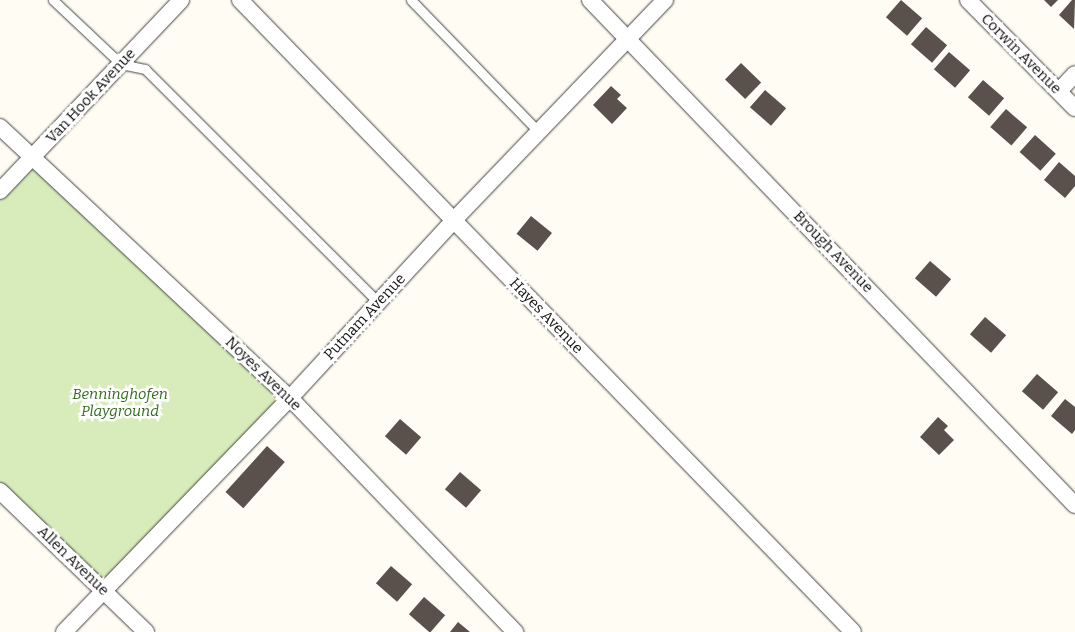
<!DOCTYPE html>
<style>
body{margin:0}
#map{position:relative;width:1075px;height:632px;overflow:hidden;background:#fffcf4;font-family:Bitter,serif}
div>[style]{position:absolute}
.green>*{inset:0;background:#d8ecbb}
.building>*{inset:0;background:#5a504c;transform-origin:0 0}
.roads{filter:drop-shadow(0 0 1px #434343) drop-shadow(0 0 1px #434343)}
.lane>*{height:9px;margin:-4.5px;padding:0 4.5px;transform-origin:4.5px;border-radius:4.5px;background:#fff}
.street>*{height:16px;margin:-8px;padding:0 8px;transform-origin:8px;border-radius:8px;background:#fff}
span{translate:-50% -50%;white-space:nowrap;text-align:center;line-height:1.15;-webkit-text-stroke:5px #fff;paint-order:stroke}
.street-label{font-size:15px;color:#101010}
.park-label{font-size:15px;color:#336c1d;font-style:italic}
</style>
<div id="map">
<div class="green">
<div style="clip-path:polygon(32px 158px,290px 398px,104px 590px,0 491px,0 191px)"></div>
</div>
<div class="building">
<div style="left:901px;top:0;width:28px;height:23px;rotate:41deg"></div>
<div style="clip-path:polygon(1044px 0,1058px 0,1051px 7px)"></div>
<div style="clip-path:polygon(1072px 0,1075px 0,1074px 29px,1059px 15px)"></div>
<div style="left:926px;top:27px;width:28px;height:23px;rotate:41deg"></div>
<div style="left:949px;top:52px;width:28px;height:23px;rotate:41deg"></div>
<div style="left:741px;top:63px;width:28px;height:23px;rotate:44deg"></div>
<div style="left:983px;top:80px;width:28px;height:23px;rotate:41deg"></div>
<div style="clip-path:polygon(611px 86px,621px 95px,617px 99px,627px 108px,612px 124px,593px 105px)"></div>
<div style="left:765px;top:90px;width:28px;height:23px;rotate:41deg"></div>
<div style="left:1006px;top:109px;width:28px;height:24px;rotate:41deg"></div>
<div style="left:1035px;top:135px;width:28px;height:23px;rotate:42deg"></div>
<div style="clip-path:polygon(1059px 162px,1075px 176px,1075px 186px,1065px 198px,1044px 180px)"></div>
<div style="left:531px;top:216px;width:27px;height:23px;rotate:39deg"></div>
<div style="left:930px;top:261px;width:28px;height:23px;rotate:41deg"></div>
<div style="left:985px;top:317px;width:28px;height:23px;rotate:41deg"></div>
<div style="left:1037px;top:374px;width:28px;height:23px;rotate:41deg"></div>
<div style="clip-path:polygon(1065px 399px,1075px 407px,1075px 430px,1072px 434px,1051px 416px)"></div>
<div style="clip-path:polygon(938px 417px,948px 426px,944px 430px,954px 440px,939px 455px,920px 437px)"></div>
<div style="left:400px;top:419px;width:28px;height:23px;rotate:41deg"></div>
<div style="left:267px;top:446px;width:24px;height:62px;rotate:42deg"></div>
<div style="left:460px;top:472px;width:28px;height:23px;rotate:41deg"></div>
<div style="left:391px;top:566px;width:28px;height:23px;rotate:41deg"></div>
<div style="left:424px;top:597px;width:28px;height:23px;rotate:41deg"></div>
<div style="clip-path:polygon(458px 622px,470px 632px,450px 632px)"></div>
</div>
<div class="roads">
<div class="lane">
<div style="left:53px;top:0;width:93px;rotate:43.3deg"></div>
<div style="left:121px;top:64px;width:25px;rotate:12deg"></div>
<div style="left:145px;top:69px;width:330px;rotate:45deg"></div>
<div style="left:411px;top:0;width:184px;rotate:45.9deg"></div>
</div>
<div class="street">
<div style="left:240px;top:0;width:880px;rotate:45.87deg"></div>
<div style="left:590px;top:0;width:700px;rotate:46.16deg"></div>
<div style="left:968px;top:0;width:152px;rotate:45.3deg"></div>
<div style="left:1059px;top:91px;width:23px;rotate:-47deg"></div>
<div style="left:0;top:127px;width:397px;rotate:43.1deg"></div>
<div style="left:290px;top:398px;width:325px;rotate:46.1deg"></div>
<div style="left:0;top:191px;width:263px;rotate:-46.5deg"></div>
<div style="left:0;top:491px;width:203px;rotate:44deg"></div>
<div style="left:64px;top:632px;width:325px;rotate:-46deg"></div>
<div style="left:290px;top:398px;width:242px;rotate:-47.3deg"></div>
<div style="left:454px;top:220px;width:305px;rotate:-46.2deg"></div>
</div>
</div>
<div class="street-label">
<span style="left:1021px;top:54px;rotate:45deg">Corwin Avenue</span>
<span style="left:91px;top:96px;rotate:-47deg">Van Hook Avenue</span>
<span style="left:833px;top:252px;rotate:46deg">Brough Avenue</span>
<span style="left:546px;top:316px;rotate:46deg">Hayes Avenue</span>
<span style="left:365px;top:317px;rotate:-47deg">Putnam Avenue</span>
<span style="left:263px;top:374px;rotate:44deg">Noyes Avenue</span>
<span style="left:73px;top:561px;rotate:44deg">Allen Avenue</span>
</div>
<div class="park-label">
<span style="left:120px;top:403px">Benninghofen<br>Playground</span>
</div>
</div>
